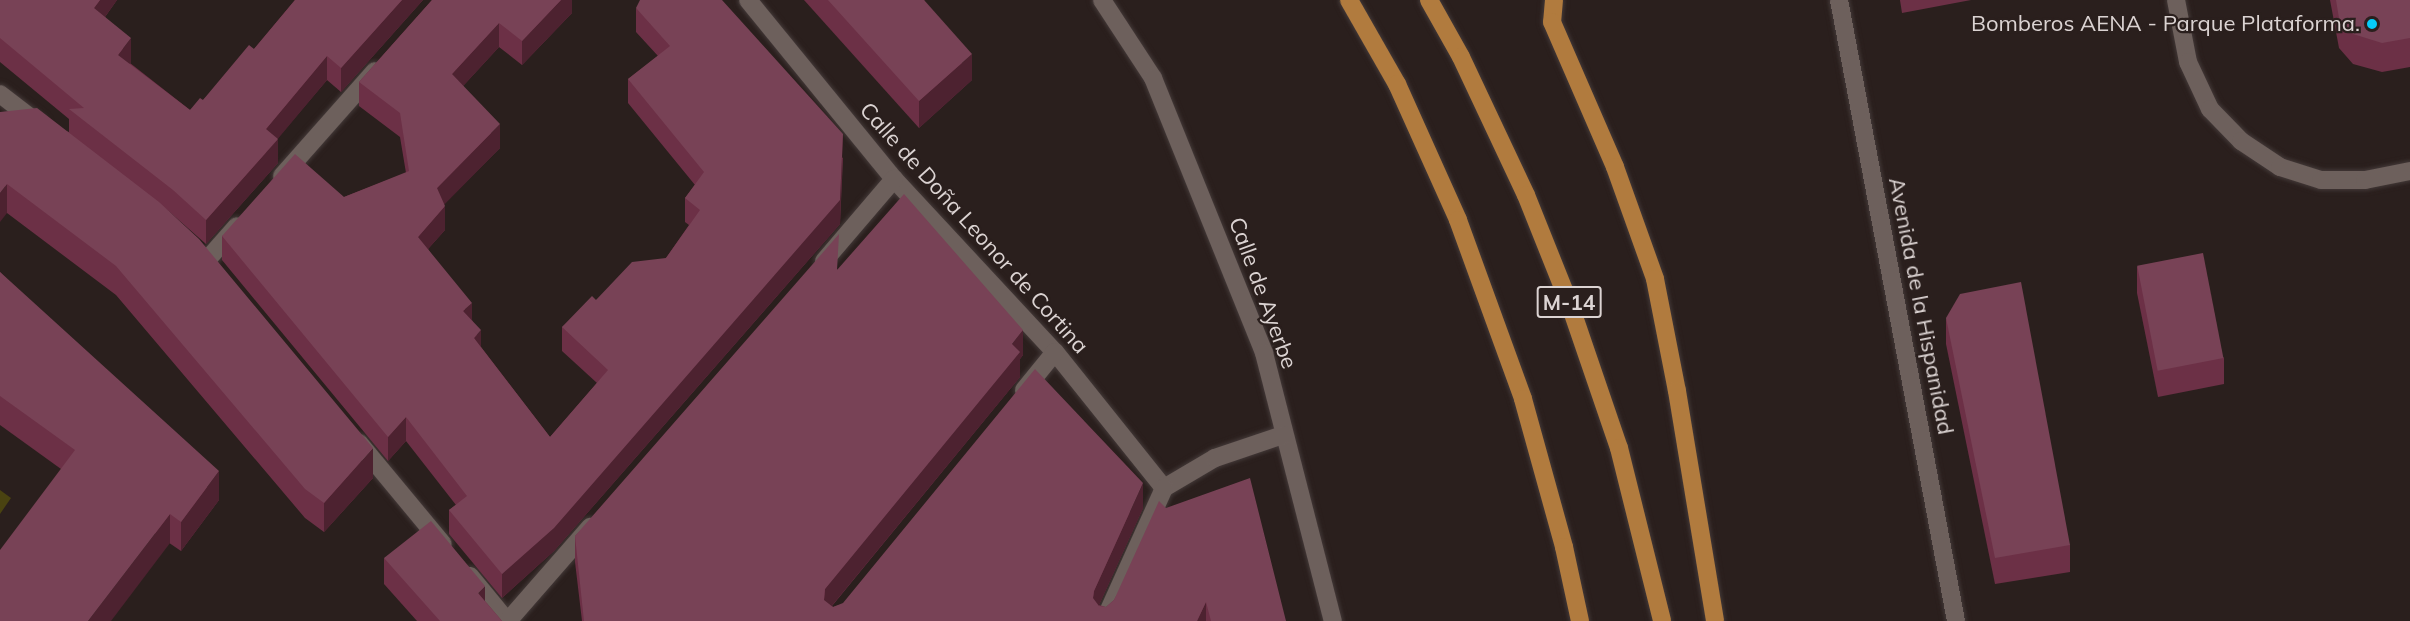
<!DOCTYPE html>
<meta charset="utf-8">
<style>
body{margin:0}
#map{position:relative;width:2410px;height:621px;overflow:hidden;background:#2a1f1d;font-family:Mulish,sans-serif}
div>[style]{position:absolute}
.green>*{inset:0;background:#4a4311}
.roads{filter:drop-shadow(0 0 2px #433938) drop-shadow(0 0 2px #433938)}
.lane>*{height:18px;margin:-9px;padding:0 9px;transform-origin:9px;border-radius:9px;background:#6d605c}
.street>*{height:18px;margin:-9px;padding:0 9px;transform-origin:9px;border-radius:9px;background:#6d605c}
.secondary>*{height:18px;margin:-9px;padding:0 9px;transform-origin:9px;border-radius:9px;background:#6d605c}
.highway>*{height:18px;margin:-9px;padding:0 9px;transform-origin:9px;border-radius:9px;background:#b17b3e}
.wall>*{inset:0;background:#6c3046}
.shaded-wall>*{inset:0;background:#4d2230}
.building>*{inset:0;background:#784256;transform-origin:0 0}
.dots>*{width:16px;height:16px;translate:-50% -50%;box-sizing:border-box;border:3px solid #2a1f1d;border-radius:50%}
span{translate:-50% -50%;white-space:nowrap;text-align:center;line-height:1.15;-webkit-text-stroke:4.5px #2a1f1d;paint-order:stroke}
.shield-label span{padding:2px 4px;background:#2a1f1d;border:2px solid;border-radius:4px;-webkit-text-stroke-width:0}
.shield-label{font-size:21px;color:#dbd3d2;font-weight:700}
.poi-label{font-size:22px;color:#dbd3d2}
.right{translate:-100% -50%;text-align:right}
.street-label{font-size:22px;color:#dbd3d2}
</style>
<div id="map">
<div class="green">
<div style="clip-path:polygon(0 490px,11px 498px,0 514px)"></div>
</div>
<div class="roads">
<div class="lane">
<div style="left:2176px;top:0;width:63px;rotate:79deg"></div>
<div style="left:2188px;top:62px;width:52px;rotate:64.9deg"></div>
<div style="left:2210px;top:109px;width:45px;rotate:45.9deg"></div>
<div style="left:2241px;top:141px;width:47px;rotate:33.7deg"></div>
<div style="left:2280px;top:167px;width:43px;rotate:17.6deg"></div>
<div style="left:2321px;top:180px;width:44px"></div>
<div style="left:2365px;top:180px;width:46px;rotate:-11.3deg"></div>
</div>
<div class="street">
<div style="left:748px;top:0;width:231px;rotate:50.8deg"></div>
<div style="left:894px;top:179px;width:236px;rotate:47.1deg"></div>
<div style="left:1055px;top:352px;width:174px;rotate:51.3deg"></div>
<div style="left:1102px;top:0;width:93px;rotate:56.8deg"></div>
<div style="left:1153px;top:78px;width:297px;rotate:68deg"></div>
<div style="left:1264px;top:353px;width:277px;rotate:75.6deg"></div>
<div style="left:0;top:94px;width:49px;rotate:37.6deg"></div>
<div style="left:282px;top:176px;width:140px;rotate:-48.5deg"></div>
<div style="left:207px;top:260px;width:45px;rotate:-48.6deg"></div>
<div style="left:824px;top:261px;width:108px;rotate:-49.5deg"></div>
<div style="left:1024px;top:390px;width:49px;rotate:-50.8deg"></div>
<div style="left:359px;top:443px;width:131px;rotate:50.3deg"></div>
<div style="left:1164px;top:488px;width:59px;rotate:-30.5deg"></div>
<div style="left:1215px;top:458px;width:72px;rotate:-18.7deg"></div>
<div style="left:470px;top:576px;width:58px;rotate:50.6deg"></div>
<div style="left:508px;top:621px;width:125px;rotate:-48.9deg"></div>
<div style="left:1104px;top:621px;width:146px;rotate:-65.7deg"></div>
</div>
<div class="secondary">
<div style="left:1839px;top:0;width:632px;rotate:79.33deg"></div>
</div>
<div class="highway">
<div style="left:1349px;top:0;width:97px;rotate:60.3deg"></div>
<div style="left:1397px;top:84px;width:149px;rotate:65.8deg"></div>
<div style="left:1458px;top:220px;width:190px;rotate:70deg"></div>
<div style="left:1523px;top:399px;width:154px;rotate:74.5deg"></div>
<div style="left:1564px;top:547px;width:76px;rotate:77.8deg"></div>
<div style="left:1429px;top:0;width:65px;rotate:60.7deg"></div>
<div style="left:1461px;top:57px;width:153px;rotate:64.8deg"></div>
<div style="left:1526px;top:195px;width:118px;rotate:68.2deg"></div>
<div style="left:1570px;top:305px;width:151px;rotate:71.1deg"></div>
<div style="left:1619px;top:448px;width:178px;rotate:76deg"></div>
<div style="left:1554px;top:0;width:22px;rotate:95deg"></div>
<div style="left:1552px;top:22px;width:158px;rotate:66.5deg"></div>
<div style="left:1615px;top:167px;width:119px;rotate:70.3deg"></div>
<div style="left:1655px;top:279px;width:114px;rotate:78.9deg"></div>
<div style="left:1677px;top:391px;width:233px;rotate:80.6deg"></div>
</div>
</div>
<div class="wall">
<div style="clip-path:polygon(0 0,117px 0,105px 17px,131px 62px,130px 63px,190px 110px,203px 100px,254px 49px,295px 0,423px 0,341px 92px,327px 80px,277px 139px,278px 163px,206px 244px,165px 208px,373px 478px,324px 532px,305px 518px,116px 295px,7px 213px,0 112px,69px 132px,69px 119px,0 62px)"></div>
<div style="clip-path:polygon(432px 0,572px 0,572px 13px,522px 65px,499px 47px,463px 86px,500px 148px,444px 204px,445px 230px,428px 249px,472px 320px,481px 347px,550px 437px,597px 383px,562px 351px,562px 327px,596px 300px,666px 258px,689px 225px,685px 222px,685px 198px,695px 185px,628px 103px,628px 79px,658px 56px,636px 32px,636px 8px,843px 158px,840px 224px,554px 551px,502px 598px,449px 534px,449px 510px,456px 505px,406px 441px,388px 461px,222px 260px,222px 236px,344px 197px,406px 173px,400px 137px,359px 106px,359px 82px)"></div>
<div style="clip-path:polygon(804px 0,924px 0,972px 80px,919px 128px)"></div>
<div style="clip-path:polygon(1900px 0,1971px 0,1902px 13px)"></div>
<div style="clip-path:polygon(2330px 0,2410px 0,2410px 67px,2382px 72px,2353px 64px,2339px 48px)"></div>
<div style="clip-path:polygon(2137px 266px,2224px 358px,2224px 384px,2158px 397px,2137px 293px)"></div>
<div style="clip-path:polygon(838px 269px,1023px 355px,1020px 359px,1020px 377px,832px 606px,833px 607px,1143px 508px,1099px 605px,1106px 607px,1114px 600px,1166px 508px,1286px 621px,582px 621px,575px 562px,575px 536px)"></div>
<div style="clip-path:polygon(0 272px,219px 500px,181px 551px,61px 469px,0 425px)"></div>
<div style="clip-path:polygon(1946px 318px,2070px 545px,2070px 572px,1995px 584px,1946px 344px)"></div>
<div style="clip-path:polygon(384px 558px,485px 601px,502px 621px,417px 621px,384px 584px)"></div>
</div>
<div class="shaded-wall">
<div style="clip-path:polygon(100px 0,117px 0,94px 32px,94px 8px)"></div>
<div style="clip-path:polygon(402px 0,423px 0,341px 92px,341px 68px)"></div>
<div style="clip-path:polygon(561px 0,572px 0,572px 13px,522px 65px,522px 41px)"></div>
<div style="clip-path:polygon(499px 23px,499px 47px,452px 98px,452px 74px)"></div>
<div style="clip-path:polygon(131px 38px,131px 62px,118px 78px,118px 55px)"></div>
<div style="clip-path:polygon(972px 54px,972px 80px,919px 128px,919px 101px)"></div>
<div style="clip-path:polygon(327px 56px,327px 80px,266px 153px,266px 129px)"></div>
<div style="clip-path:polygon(500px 124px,500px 148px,437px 212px,437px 188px)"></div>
<div style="clip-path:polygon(843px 134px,840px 224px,554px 551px,502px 598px,502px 574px)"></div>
<div style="clip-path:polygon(278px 139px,278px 163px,206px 244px,206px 220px)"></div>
<div style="clip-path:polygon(7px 184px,7px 213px,0 222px,0 193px)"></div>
<div style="clip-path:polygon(445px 206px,445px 230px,418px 260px,418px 237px)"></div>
<div style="clip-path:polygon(472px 303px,472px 327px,463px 311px)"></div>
<div style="clip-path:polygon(481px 330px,481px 354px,474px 338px)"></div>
<div style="clip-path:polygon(1023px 330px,1023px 355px,1020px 359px,1020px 377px,825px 614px,824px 600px,825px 589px,1012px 344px)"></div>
<div style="clip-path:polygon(406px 417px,406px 441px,388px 461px,388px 437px)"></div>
<div style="clip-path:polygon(373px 448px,373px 478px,324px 532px,324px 503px)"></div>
<div style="clip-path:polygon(219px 471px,219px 500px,181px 551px,181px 522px)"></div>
<div style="clip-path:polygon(1143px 483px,1143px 508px,1094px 616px,1093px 598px,1094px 591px)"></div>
<div style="clip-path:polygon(170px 514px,170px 543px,111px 621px,88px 621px)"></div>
<div style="clip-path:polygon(485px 586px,485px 613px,478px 593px)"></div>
<div style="clip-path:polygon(1206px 602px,1206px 621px,1197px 621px)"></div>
</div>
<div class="building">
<div style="clip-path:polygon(0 0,100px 0,94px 8px,131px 38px,118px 55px,190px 110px,200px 98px,203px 100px,249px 45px,254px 49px,295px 0,402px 0,341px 68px,327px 56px,266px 129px,278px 139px,206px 220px,173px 190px,69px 109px,84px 108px,0 38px)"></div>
<div style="clip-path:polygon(432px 0,561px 0,522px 41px,499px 23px,452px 74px,500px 124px,437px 188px,445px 206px,418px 237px,472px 303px,463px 311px,481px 330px,474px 338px,550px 437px,608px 370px,562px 327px,592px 296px,596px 300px,632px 262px,666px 258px,700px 210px,685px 198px,704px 172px,628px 79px,670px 46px,636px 8px,640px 0,722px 0,843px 134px,840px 200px,554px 528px,502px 574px,449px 510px,467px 496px,406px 417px,388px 437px,222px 236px,295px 154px,344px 197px,409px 171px,400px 113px,359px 82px)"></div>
<div style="clip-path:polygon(828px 0,924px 0,972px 54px,919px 101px)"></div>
<div style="clip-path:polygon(2336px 0,2410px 0,2410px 38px,2382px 43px,2353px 34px,2339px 18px)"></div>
<div style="clip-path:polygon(37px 108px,159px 202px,199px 239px,373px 448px,324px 503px,305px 489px,116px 266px,7px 184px,0 193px,0 112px)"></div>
<div style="clip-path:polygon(904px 194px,1023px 330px,1012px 344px,1020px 352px,825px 589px,824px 600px,833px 607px,843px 603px,1035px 369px,1143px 483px,1094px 591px,1093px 598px,1099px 606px,1106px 607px,1114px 600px,1159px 501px,1166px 508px,1250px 478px,1286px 621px,1211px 621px,1206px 602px,1197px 621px,584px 621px,575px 536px,839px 234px,837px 270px)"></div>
<div style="left:2203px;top:253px;width:107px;height:67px;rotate:79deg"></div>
<div style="clip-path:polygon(0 272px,219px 471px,181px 522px,170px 514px,88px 621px,0 621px,0 550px,75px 450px,0 396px)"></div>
<div style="clip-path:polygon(2021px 282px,2070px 545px,1995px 558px,1946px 318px,1960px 294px)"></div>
<div style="clip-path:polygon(431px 521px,485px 586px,478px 593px,502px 621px,440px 621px,384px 558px)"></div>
</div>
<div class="dots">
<div style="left:2372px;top:24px;background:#05cbf9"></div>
</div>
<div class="shield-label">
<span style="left:1569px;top:302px">M-14</span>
</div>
<div class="poi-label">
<span class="right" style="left:2360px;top:24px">Bomberos AENA - Parque Plataforma.</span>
</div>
<div class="street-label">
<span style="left:974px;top:228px;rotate:48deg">Calle de Doña Leonor de Cortina</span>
<span style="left:1263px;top:293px;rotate:70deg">Calle de Ayerbe</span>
<span style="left:1921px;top:306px;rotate:79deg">Avenida de la Hispanidad</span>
</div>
</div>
